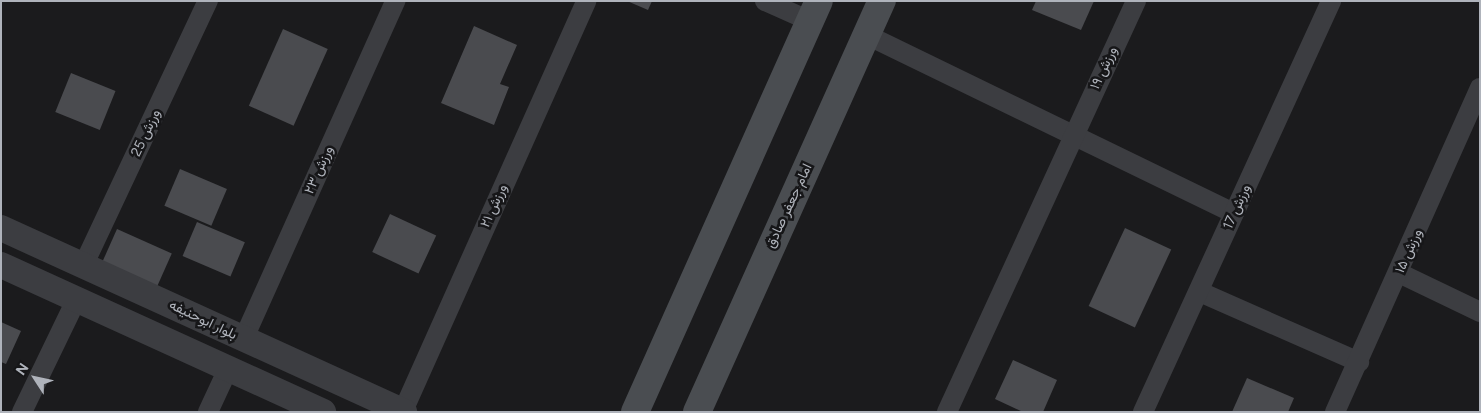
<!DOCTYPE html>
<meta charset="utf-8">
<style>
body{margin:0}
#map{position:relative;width:1481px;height:413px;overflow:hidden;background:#1b1b1d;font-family:Figtree,Vazirmatn,sans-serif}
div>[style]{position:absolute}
.building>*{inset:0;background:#4a4b4f;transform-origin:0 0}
.minor>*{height:20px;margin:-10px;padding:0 10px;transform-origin:10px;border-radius:10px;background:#3c3d41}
.tertiary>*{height:26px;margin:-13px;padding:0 13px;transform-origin:13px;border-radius:13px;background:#3c3d41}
.secondary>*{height:28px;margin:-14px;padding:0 14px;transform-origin:14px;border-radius:14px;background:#4a4d51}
span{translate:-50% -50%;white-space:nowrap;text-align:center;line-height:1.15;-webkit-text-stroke:5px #161618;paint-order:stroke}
.street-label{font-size:14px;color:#afb3bb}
.frame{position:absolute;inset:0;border:2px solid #afb3bb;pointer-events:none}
.north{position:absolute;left:10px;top:353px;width:50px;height:50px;-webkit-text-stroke:4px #161618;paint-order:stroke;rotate:305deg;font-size:14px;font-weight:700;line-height:20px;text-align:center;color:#afb3bb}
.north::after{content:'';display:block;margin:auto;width:18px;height:22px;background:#afb3bb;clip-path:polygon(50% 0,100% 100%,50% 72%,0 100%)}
</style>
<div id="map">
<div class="building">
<div style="clip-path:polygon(627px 1px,652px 1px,648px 10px)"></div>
<div style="clip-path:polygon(1036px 1px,1094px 1px,1081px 30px,1032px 10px)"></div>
<div style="clip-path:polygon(474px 26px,517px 45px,500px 84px,509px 87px,494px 125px,441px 103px)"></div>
<div style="left:283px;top:29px;width:49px;height:84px;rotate:24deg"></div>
<div style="left:71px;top:73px;width:48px;height:42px;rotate:22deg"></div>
<div style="left:180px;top:169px;width:51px;height:40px;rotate:23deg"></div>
<div style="left:390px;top:214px;width:51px;height:42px;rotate:25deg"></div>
<div style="left:197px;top:222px;width:52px;height:37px;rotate:23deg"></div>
<div style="left:1125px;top:228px;width:51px;height:86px;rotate:25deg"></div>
<div style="left:117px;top:229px;width:60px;height:37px;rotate:24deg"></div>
<div style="clip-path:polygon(1px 322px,21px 331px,6px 364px,1px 362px)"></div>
<div style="clip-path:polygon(1013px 360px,1057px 380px,1043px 412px,1023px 412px,995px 399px)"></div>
<div style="clip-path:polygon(1247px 378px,1294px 398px,1288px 412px,1232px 412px)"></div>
</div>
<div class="minor">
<div style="left:765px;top:1px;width:49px;rotate:24deg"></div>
<div style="left:867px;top:35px;width:408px;rotate:25.9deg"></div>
<div style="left:84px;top:264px;width:291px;rotate:-64.8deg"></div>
<div style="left:1399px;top:273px;width:90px;rotate:25.7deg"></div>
<div style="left:1200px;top:292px;width:174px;rotate:23.8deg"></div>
<div style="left:243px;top:340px;width:372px;rotate:-65.8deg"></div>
<div style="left:403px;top:411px;width:449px;rotate:-65.9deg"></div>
<div style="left:22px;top:412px;width:127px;rotate:-64.2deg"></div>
<div style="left:208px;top:412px;width:47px;rotate:-65.1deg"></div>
<div style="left:947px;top:412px;width:452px;rotate:-65.3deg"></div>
<div style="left:1143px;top:412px;width:452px;rotate:-65.4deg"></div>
<div style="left:1335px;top:412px;width:355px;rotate:-65.9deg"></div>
</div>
<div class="tertiary">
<div style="left:1px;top:228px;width:443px;rotate:24.5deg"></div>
<div style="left:1px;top:265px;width:354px;rotate:24.5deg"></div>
</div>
<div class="secondary">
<div style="left:635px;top:412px;width:450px;rotate:-65.9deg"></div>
<div style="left:697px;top:412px;width:451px;rotate:-65.8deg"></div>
</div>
<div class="street-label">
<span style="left:1104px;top:68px;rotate:-65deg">ورزش ۱۹</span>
<span style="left:146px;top:133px;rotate:-65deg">ورزش 25</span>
<span style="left:319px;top:170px;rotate:-66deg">ورزش ۲۳</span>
<span style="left:494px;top:206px;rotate:-66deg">ورزش ۲۱</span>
<span style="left:789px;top:206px;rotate:-65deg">امام جعفر صادق</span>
<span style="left:1237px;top:207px;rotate:-66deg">ورزش 17</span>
<span style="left:1409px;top:251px;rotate:-66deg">ورزش ۱۵</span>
<span style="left:203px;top:320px;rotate:26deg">بلوار ابوحنیفه</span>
</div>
<div class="frame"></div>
<div class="north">N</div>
</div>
